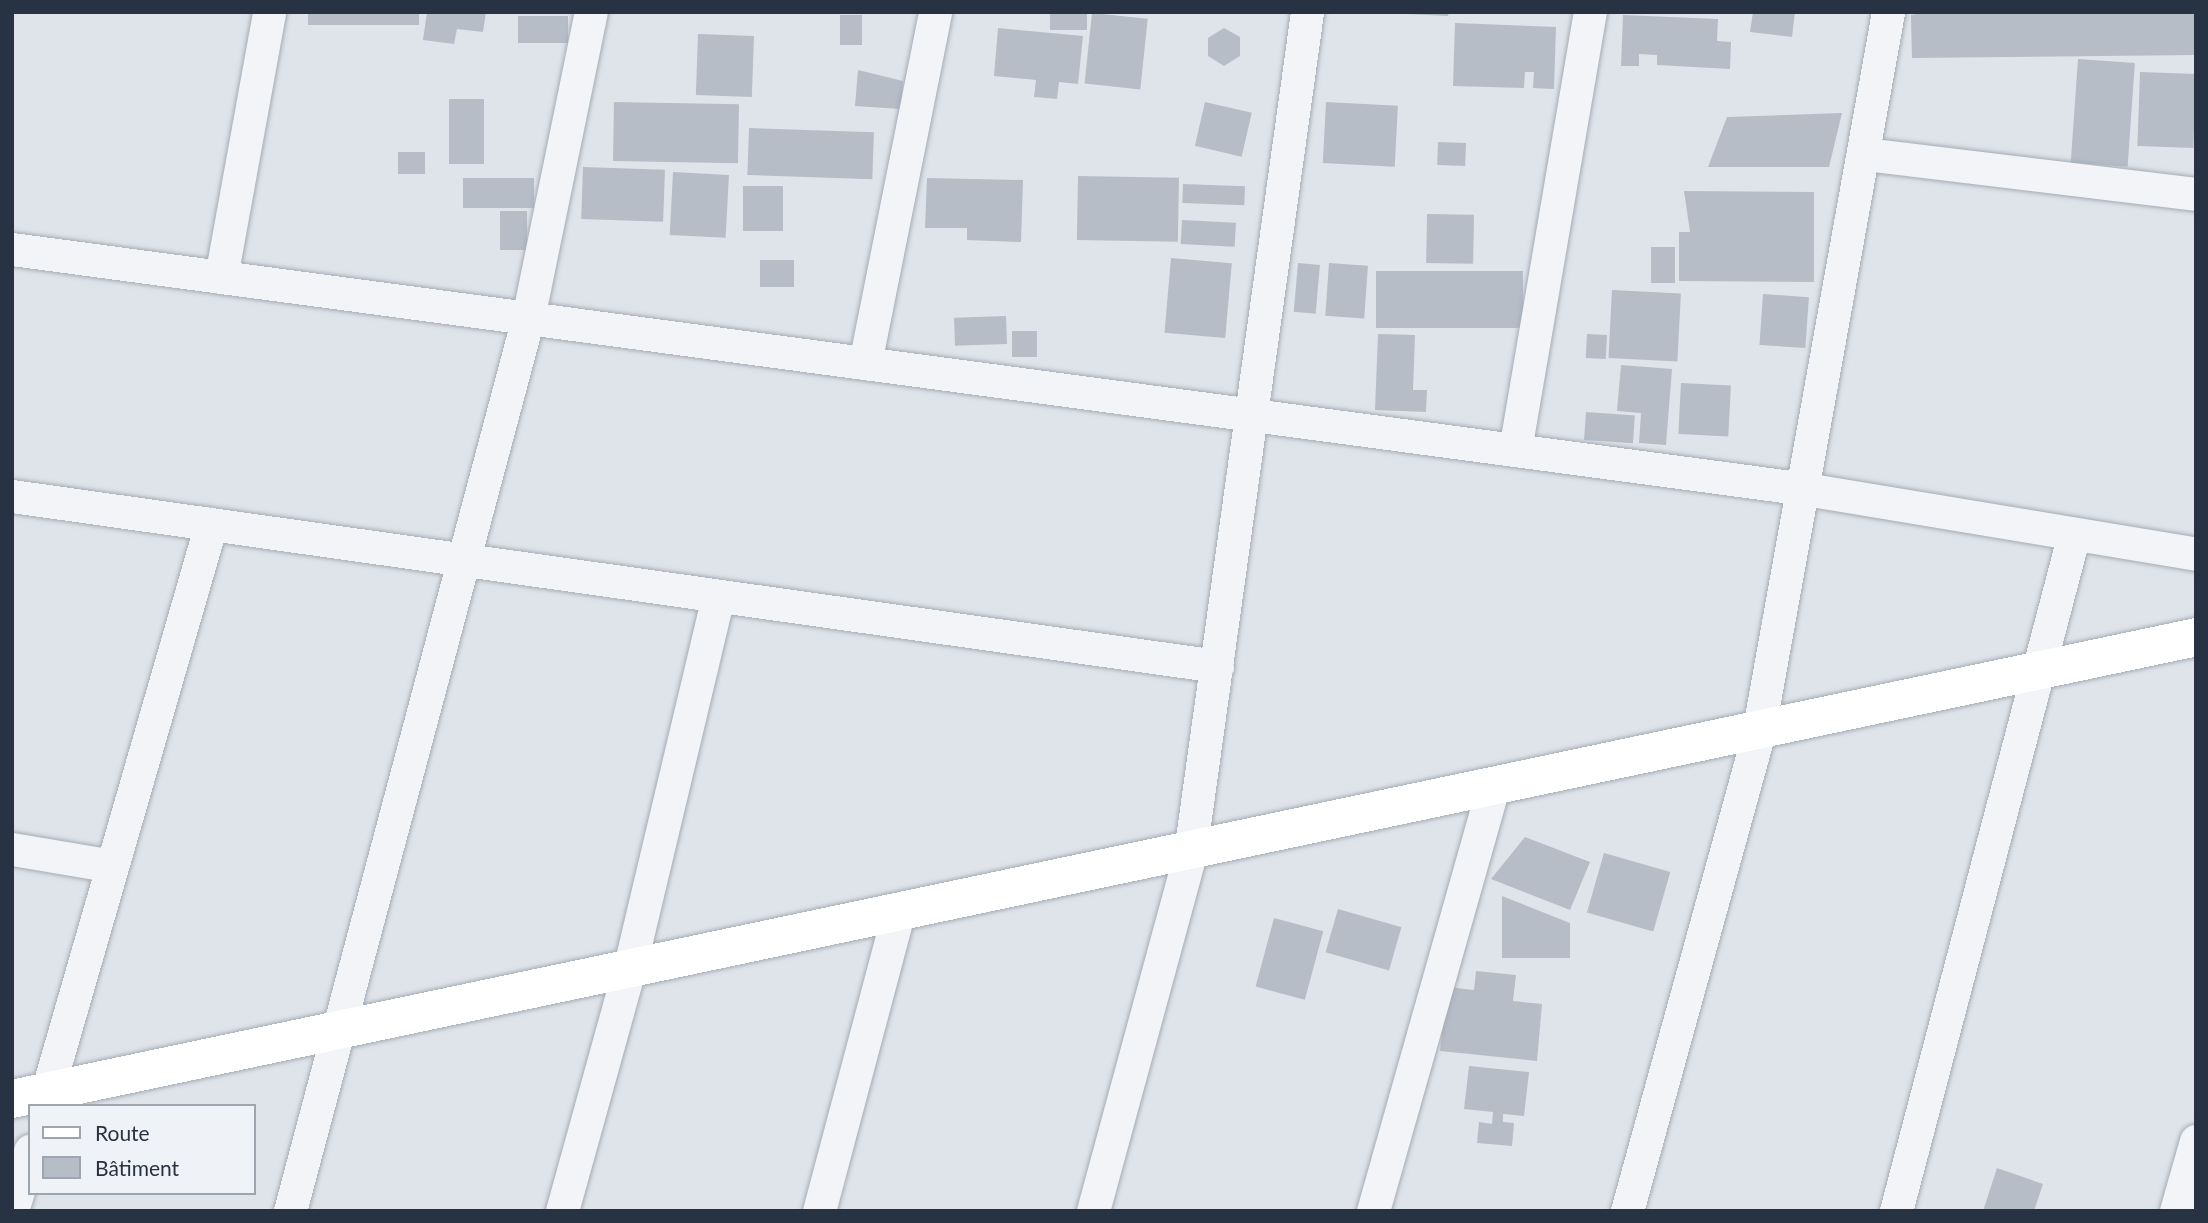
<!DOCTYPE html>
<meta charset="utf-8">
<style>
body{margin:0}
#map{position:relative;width:2208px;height:1223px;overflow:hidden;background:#dfe4ea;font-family:Lato,sans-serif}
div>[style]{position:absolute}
.building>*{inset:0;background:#b6bdc7;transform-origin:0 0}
.roads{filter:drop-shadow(0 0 2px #a4abb4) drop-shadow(0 0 2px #a4abb4)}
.street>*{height:33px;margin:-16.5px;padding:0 16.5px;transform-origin:16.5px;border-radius:16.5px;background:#f2f4f7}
.secondary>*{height:38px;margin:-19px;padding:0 19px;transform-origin:19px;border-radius:19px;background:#fff}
span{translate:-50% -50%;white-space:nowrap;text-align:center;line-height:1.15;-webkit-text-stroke:5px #eff2f7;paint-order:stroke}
.frame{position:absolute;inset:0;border:14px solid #273242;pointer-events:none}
.legend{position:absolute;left:28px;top:1104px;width:228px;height:91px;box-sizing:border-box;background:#eff2f7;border:2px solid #9fa5af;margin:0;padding:9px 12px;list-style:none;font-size:21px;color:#273242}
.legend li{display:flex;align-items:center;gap:14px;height:35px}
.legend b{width:35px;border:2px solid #9fa5af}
</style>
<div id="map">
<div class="building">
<div style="left:308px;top:12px;width:111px;height:13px"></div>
<div style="clip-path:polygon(427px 12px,486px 12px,483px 32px,457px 29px,454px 44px,423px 40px)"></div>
<div style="left:1050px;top:12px;width:37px;height:18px"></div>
<div style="clip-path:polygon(1367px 12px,1449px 12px,1448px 16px)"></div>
<div style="clip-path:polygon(1753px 12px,1795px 12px,1792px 37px,1750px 32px)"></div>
<div style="clip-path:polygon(1926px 12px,2196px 12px,2196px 55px,1912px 58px,1911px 15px)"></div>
<div style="left:1092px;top:13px;width:56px;height:71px;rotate:6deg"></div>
<div style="left:840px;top:15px;width:22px;height:30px"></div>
<div style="clip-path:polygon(1623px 15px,1718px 19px,1717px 41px,1731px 42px,1730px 69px,1657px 65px,1657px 55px,1639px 54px,1639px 66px,1621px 66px)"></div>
<div style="left:518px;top:16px;width:50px;height:27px"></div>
<div style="clip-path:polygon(1455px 23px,1556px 27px,1554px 89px,1533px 88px,1534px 72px,1525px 72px,1524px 88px,1453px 86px)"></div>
<div style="clip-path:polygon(998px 28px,1083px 36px,1078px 84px,1059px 82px,1057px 99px,1034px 97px,1036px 80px,994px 76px)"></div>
<div style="clip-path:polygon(1224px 28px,1240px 37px,1240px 56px,1224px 66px,1208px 56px,1208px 38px)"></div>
<div style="left:698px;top:34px;width:56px;height:61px;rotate:2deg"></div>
<div style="left:2078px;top:59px;width:57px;height:104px;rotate:4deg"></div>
<div style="clip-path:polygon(858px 70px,903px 81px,901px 109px,855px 106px)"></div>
<div style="left:2140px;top:72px;width:56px;height:74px;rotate:2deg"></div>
<div style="left:449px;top:99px;width:35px;height:65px"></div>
<div style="left:614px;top:102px;width:125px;height:59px;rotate:1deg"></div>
<div style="left:1205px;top:102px;width:48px;height:45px;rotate:13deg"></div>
<div style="left:1326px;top:102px;width:72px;height:61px;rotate:3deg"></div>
<div style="clip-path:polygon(1842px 113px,1829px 167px,1708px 167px,1727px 117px)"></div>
<div style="left:749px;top:128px;width:125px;height:47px;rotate:2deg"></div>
<div style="left:1438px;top:142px;width:28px;height:23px;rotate:2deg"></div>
<div style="left:425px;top:152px;width:22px;height:27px;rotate:90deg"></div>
<div style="left:583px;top:167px;width:82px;height:52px;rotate:2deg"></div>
<div style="left:673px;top:172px;width:56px;height:63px;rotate:3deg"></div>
<div style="left:1078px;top:176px;width:101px;height:64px;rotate:1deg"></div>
<div style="left:463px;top:178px;width:71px;height:30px"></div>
<div style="clip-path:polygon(927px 178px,1023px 180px,1021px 242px,967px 240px,967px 228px,925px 228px)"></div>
<div style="left:1183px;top:184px;width:62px;height:19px;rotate:2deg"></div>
<div style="left:743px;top:186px;width:40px;height:45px"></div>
<div style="clip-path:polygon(1684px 191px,1814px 192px,1814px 282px,1679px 281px,1679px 232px,1690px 232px)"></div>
<div style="left:500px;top:211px;width:27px;height:39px"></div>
<div style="left:1427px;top:214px;width:47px;height:49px;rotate:1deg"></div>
<div style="left:1182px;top:220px;width:54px;height:24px;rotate:3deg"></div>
<div style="left:1651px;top:247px;width:24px;height:36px"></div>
<div style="left:1171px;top:258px;width:61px;height:75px;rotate:5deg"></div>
<div style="left:760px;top:260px;width:34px;height:27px"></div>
<div style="left:1298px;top:263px;width:22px;height:49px;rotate:5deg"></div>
<div style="left:1329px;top:263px;width:39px;height:53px;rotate:4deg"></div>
<div style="left:1376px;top:271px;width:147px;height:57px"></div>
<div style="left:1612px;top:290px;width:69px;height:68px;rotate:3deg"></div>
<div style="left:1763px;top:294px;width:46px;height:51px;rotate:4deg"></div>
<div style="left:1006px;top:316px;width:28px;height:52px;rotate:88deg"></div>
<div style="left:1012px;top:331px;width:25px;height:26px"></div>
<div style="clip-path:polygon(1378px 334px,1415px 335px,1413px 390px,1427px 390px,1426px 412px,1375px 410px)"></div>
<div style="left:1587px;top:334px;width:20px;height:24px;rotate:3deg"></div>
<div style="clip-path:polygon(1621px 365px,1672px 369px,1666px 445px,1639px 443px,1641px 413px,1617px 411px)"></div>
<div style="left:1681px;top:383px;width:50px;height:51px;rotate:3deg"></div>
<div style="left:1586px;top:412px;width:49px;height:28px;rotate:4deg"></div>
<div style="clip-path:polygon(1525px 837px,1590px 862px,1570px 910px,1491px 879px)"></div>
<div style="left:1604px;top:853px;width:69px;height:62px;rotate:16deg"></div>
<div style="clip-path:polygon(1502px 896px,1570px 923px,1570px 958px,1502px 958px)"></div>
<div style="left:1338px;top:909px;width:66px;height:45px;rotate:16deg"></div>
<div style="left:1274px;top:918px;width:51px;height:71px;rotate:15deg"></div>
<div style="clip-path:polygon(1476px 971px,1516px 975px,1513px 1001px,1542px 1004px,1537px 1061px,1440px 1051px,1447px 987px,1474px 990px)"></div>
<div style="clip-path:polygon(1469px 1066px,1529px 1072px,1524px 1116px,1503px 1114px,1503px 1122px,1514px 1123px,1512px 1146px,1477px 1143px,1479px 1122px,1492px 1124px,1493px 1112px,1464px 1109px)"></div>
<div style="clip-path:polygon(1997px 1168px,2043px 1184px,2034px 1211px,1983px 1211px)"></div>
</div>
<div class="roads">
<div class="street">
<div style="left:1866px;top:154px;width:332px;rotate:6.9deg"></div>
<div style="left:12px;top:249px;width:1809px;rotate:7.62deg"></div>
<div style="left:1805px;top:489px;width:396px;rotate:9.4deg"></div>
<div style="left:221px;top:277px;width:269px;rotate:-79.7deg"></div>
<div style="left:865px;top:363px;width:358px;rotate:-78.7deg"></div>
<div style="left:1515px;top:450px;width:444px;rotate:-80.3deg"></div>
<div style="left:12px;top:496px;width:1217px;rotate:8.03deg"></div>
<div style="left:12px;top:849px;width:101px;rotate:9.6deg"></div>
<div style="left:43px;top:1106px;width:606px;rotate:-73.9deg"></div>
<div style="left:12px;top:1211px;width:63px;rotate:-73.3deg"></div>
<div style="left:290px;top:1211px;width:924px;rotate:-75.08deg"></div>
<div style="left:528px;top:318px;width:312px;rotate:-78.4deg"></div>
<div style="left:562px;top:1211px;width:250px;rotate:-74.5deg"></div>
<div style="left:629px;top:970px;width:384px;rotate:-76.6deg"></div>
<div style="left:819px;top:1211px;width:307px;rotate:-75.1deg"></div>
<div style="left:1093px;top:1211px;width:371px;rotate:-74.8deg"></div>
<div style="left:1190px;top:853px;width:849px;rotate:-82.08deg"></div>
<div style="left:1373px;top:1211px;width:437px;rotate:-74.2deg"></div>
<div style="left:1627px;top:1211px;width:495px;rotate:-74.6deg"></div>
<div style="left:1758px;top:734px;width:734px;rotate:-79.79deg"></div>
<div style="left:1896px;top:1211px;width:700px;rotate:-75.27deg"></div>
<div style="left:2176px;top:1211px;width:73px;rotate:-74.1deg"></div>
</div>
<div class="secondary">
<div style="left:12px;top:1099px;width:2232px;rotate:-11.94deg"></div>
</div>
</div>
<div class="frame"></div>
<ul class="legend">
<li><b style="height:9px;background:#fff"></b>Route</li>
<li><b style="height:19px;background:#b6bdc7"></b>Bâtiment</li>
</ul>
</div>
